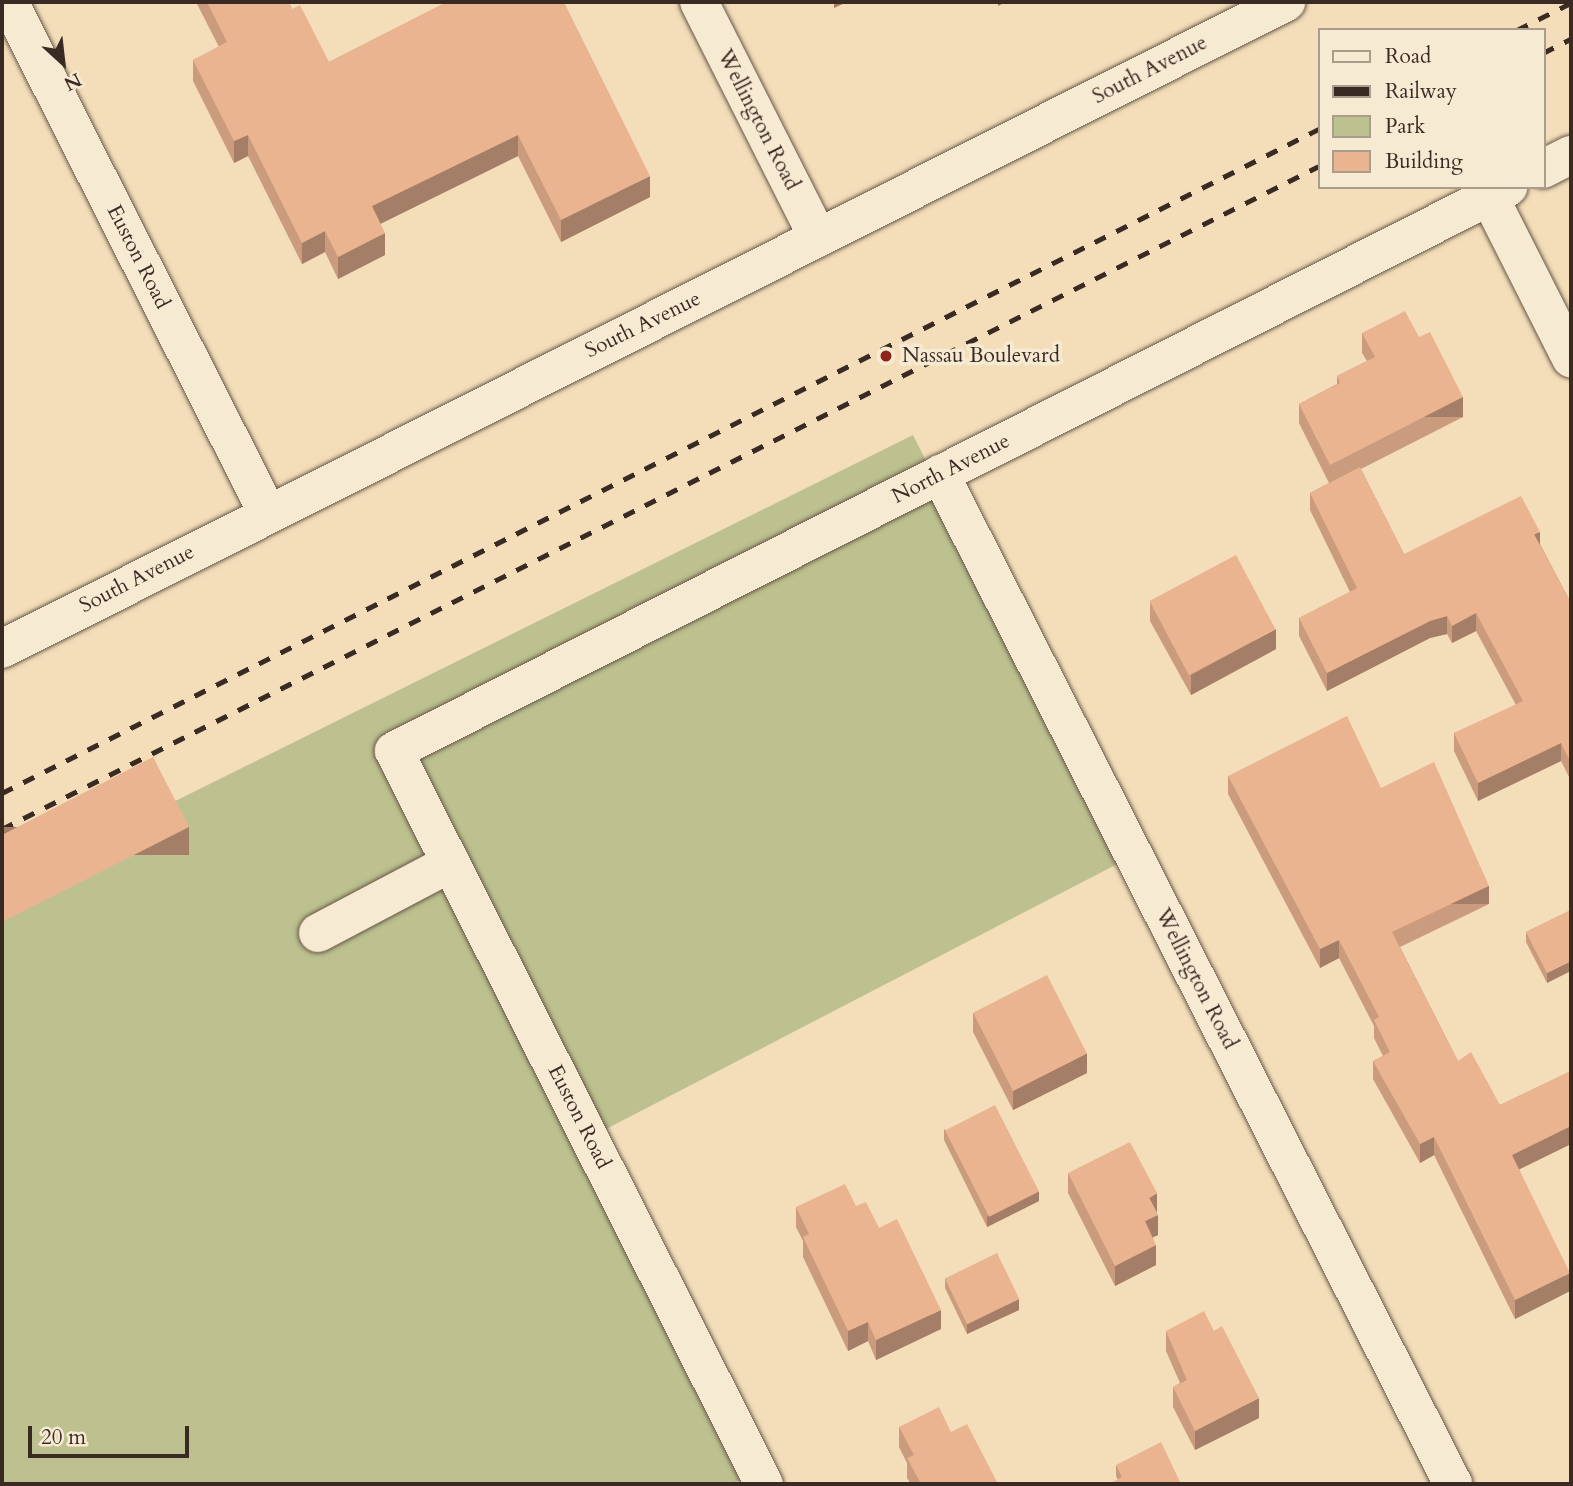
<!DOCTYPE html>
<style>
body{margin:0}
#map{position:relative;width:1573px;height:1486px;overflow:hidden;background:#f3deb9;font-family:Cardo,serif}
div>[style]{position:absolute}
.green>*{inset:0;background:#bcc18f}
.roads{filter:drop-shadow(0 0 2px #685749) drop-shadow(0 0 2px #685749)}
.minor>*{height:38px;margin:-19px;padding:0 19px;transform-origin:19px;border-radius:19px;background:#f7ead2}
.rail>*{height:5px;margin-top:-2.5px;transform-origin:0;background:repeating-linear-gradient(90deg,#3a2a24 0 12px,transparent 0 24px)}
.wall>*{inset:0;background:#ca9b7d}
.shaded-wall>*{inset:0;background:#a47e66;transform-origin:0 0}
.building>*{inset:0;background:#ebb491;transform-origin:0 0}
.dots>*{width:19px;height:19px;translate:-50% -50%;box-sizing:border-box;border:4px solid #f7ead2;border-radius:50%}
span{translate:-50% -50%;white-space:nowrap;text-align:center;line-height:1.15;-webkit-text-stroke:7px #f7ead2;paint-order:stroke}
.street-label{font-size:21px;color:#3a2a24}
.poi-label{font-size:21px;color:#3a2a24}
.left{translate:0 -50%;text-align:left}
.frame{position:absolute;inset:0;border:4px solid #3a2a24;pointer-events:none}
.legend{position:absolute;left:1318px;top:28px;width:228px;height:161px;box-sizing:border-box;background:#f7ead2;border:2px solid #ab9d8c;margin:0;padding:9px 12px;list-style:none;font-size:21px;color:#3a2a24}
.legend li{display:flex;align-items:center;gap:14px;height:35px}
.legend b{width:35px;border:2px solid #ab9d8c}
.north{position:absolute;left:28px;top:28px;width:70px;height:70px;-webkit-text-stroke:5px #f7ead2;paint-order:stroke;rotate:153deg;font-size:19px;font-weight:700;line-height:28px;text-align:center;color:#3a2a24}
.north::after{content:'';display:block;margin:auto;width:24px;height:32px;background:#3a2a24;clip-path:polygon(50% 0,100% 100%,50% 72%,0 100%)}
.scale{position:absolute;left:28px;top:1426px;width:161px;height:32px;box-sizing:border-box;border:4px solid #3a2a24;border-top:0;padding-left:9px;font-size:21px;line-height:24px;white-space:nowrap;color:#3a2a24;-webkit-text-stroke:5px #f7ead2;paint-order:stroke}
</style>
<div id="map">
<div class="green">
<div style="clip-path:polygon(913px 435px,1127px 859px,581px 1142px,750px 1475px,732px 1484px,2px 1484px,2px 887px)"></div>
</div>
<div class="roads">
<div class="minor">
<div style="left:9px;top:2px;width:572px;rotate:63.17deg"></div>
<div style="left:699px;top:2px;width:264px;rotate:63.2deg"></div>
<div style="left:1543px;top:169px;width:31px;rotate:-27deg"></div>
<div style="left:1489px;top:196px;width:182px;rotate:63.2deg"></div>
<div style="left:940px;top:474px;width:1133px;rotate:63.07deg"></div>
<div style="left:2px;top:649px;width:1438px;rotate:-26.74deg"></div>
<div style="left:318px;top:933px;width:150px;rotate:-27.8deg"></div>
<div style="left:764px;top:1484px;width:821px;rotate:-116.78deg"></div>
<div style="left:394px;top:751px;width:1249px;rotate:-26.85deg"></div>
</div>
</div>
<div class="rail">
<div style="left:1517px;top:30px;width:60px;rotate:-26.6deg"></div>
<div style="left:1543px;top:53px;width:31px;rotate:-27deg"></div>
<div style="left:2px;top:793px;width:1475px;rotate:-26.76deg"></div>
<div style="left:2px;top:829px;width:1474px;rotate:-26.72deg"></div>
</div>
<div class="wall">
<div style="clip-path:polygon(196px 2px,289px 2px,292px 9px,329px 62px,447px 2px,650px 197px,561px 242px,518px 156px,380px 224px,385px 255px,338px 279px,325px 252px,302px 264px,248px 156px,234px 163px,193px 81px,193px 60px,219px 47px)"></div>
<div style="clip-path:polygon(1362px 333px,1419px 337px,1463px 417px,1361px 469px,1404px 554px,1540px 544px,1571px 603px,1571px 781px,1561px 761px,1478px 801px,1454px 751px,1454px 733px,1516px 705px,1476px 631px,1452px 643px,1447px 634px,1430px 638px,1327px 691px,1299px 636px,1299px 618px,1350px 592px,1310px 510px,1310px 493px,1329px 483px,1299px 423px,1299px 404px,1337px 384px,1337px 376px,1367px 361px,1362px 353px)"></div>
<div style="clip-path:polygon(1150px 601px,1276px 649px,1191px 695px,1150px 621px)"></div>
<div style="clip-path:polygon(1228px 776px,1381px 788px,1489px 904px,1400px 947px,1458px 1061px,1500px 1105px,1571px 1071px,1571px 1144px,1519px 1169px,1570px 1291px,1515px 1319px,1434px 1155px,1420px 1163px,1373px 1079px,1373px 1061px,1383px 1056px,1374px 1038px,1374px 1026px,1339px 958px,1320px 968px,1228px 794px)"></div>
<div style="clip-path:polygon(1571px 910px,1547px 983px,1526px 942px,1526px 932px)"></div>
<div style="clip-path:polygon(973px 1013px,1087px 1073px,1013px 1110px,973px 1032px)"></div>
<div style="clip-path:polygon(944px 1129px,1039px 1201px,987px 1227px,944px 1140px)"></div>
<div style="clip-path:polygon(1068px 1173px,1157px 1213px,1158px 1235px,1153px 1237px,1156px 1265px,1115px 1286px,1068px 1193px)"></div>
<div style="clip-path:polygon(796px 1207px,879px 1228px,941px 1329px,876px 1360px,868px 1341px,848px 1351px,803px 1257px,803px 1241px,796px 1227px)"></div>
<div style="clip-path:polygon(945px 1278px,1019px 1310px,967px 1334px,945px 1288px)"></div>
<div style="clip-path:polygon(1166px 1331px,1259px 1418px,1195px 1450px,1173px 1407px,1173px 1387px,1180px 1383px,1166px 1351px)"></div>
<div style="clip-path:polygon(899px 1427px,951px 1432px,998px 1484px,911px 1484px,907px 1478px,907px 1463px,899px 1447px)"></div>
<div style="clip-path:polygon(1116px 1465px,1181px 1484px,1118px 1480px,1116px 1476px)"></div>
</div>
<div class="shaded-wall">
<div style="clip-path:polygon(834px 2px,847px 2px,834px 8px)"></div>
<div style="clip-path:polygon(998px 2px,1006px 2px,998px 6px)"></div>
<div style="clip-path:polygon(248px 135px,248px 156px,234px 163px,234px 141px)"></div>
<div style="clip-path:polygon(518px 135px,518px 156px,372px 228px,372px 206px)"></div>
<div style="clip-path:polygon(650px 176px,650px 197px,561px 242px,561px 220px)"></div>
<div style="left:4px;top:200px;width:20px;height:2px;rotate:90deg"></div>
<div style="clip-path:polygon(325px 231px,325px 252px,302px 264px,302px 243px)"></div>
<div style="clip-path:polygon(385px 233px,385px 255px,338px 279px,338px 257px)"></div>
<div style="left:1463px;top:397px;width:20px;height:149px;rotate:90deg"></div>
<div style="clip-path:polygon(1540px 532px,1540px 549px,1534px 534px)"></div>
<div style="clip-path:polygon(1476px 613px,1476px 631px,1452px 643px,1452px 626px)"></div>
<div style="clip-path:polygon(1447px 616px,1447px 634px,1430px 638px,1327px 691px,1327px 673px,1430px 621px)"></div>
<div style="clip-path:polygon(1276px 629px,1276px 649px,1191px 695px,1191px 675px)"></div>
<div style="clip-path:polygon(1561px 743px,1561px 761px,1478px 801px,1478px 783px)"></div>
<div style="left:189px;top:827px;width:28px;height:210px;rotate:90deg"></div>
<div style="left:1489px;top:886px;width:18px;height:107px;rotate:90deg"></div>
<div style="clip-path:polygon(1339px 940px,1339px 958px,1320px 968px,1320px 949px)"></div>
<div style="clip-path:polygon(1571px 961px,1571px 971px,1547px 983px,1547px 973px)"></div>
<div style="clip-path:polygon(1087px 1053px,1087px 1073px,1013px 1110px,1013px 1091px)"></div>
<div style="clip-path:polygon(1571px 1126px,1571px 1144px,1512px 1173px,1512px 1155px)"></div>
<div style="clip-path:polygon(1434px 1137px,1434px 1155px,1420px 1163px,1420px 1144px)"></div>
<div style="clip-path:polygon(1039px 1191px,1039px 1201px,987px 1227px,987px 1217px)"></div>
<div style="clip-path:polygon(1157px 1193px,1157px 1213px,1149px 1198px)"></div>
<div style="clip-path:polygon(1158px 1215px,1158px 1235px,1145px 1241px,1145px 1221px)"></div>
<div style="clip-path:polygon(1156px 1245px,1156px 1265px,1115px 1286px,1115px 1266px)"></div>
<div style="clip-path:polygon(1570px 1273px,1570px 1291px,1515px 1319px,1515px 1300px)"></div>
<div style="clip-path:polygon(1019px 1299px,1019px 1310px,967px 1334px,967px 1324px)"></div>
<div style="clip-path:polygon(941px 1310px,941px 1329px,876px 1360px,876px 1340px)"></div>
<div style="clip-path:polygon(868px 1322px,868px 1341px,848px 1351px,848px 1331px)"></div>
<div style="clip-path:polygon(1259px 1398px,1259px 1418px,1195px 1450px,1195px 1431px)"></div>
</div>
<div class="building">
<div style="clip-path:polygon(207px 2px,289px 2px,292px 9px,300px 5px,329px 62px,447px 2px,564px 2px,650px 176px,561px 220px,518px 135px,372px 206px,385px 233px,338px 257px,325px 231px,302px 243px,248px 135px,234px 141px,193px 60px,227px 42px)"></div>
<div style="clip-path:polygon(1405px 311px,1419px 337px,1430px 332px,1463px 397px,1330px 465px,1299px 404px,1340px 383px,1337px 376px,1375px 357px,1362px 333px)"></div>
<div style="clip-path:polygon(1360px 467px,1404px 554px,1521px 496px,1540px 532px,1534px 534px,1571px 603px,1571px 763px,1561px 743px,1478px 783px,1454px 733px,1523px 701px,1476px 613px,1452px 626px,1447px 616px,1430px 621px,1327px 673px,1299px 618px,1357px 588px,1310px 493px)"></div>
<div style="left:1236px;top:555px;width:84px;height:98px;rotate:62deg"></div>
<div style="clip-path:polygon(1347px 716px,1381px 788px,1434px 762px,1489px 886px,1392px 932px,1458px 1061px,1471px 1052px,1500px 1105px,1571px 1071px,1571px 1126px,1512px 1155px,1570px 1273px,1515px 1300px,1434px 1137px,1420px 1144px,1373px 1061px,1390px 1052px,1374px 1020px,1379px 1017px,1339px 940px,1320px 949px,1228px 776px)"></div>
<div style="clip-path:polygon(153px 757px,189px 827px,2px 922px,2px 835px)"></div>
<div style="clip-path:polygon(1571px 910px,1571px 961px,1547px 973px,1526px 932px)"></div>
<div style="left:1047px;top:975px;width:88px;height:83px;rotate:63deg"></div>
<div style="left:995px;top:1105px;width:97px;height:56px;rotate:63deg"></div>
<div style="clip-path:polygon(1130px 1142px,1157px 1193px,1149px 1198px,1158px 1215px,1145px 1221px,1156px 1245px,1115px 1266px,1068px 1173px)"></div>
<div style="clip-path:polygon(845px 1184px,856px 1206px,866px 1202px,879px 1228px,897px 1219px,941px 1310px,876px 1340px,868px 1322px,848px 1331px,803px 1237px,809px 1234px,796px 1207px)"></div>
<div style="left:997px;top:1253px;width:51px;height:58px;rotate:64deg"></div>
<div style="clip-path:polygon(1204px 1311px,1214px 1331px,1222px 1326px,1259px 1398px,1195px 1431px,1173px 1387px,1187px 1380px,1166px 1331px)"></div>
<div style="clip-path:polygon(939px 1407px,951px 1432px,967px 1424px,998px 1484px,921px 1484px,907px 1458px,914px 1455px,899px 1427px)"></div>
<div style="clip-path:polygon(1161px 1442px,1181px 1484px,1109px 1484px,1122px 1477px,1116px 1465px)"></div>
</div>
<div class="dots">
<div style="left:886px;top:356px;background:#8f2418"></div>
</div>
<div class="street-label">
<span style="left:1150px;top:70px;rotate:-27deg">South Avenue</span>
<span style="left:758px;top:120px;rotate:63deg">Wellington Road</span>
<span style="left:138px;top:257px;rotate:63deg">Euston Road</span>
<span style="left:643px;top:325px;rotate:-26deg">South Avenue</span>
<span style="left:951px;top:469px;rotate:-27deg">North Avenue</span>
<span style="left:137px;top:579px;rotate:-27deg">South Avenue</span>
<span style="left:1196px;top:979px;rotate:63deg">Wellington Road</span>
<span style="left:579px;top:1117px;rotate:63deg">Euston Road</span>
</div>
<div class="poi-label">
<span class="left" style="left:902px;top:356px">Nassau Boulevard</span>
</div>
<div class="frame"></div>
<ul class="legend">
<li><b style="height:9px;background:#f7ead2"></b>Road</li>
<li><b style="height:9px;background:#3a2a24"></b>Railway</li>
<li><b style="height:19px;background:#bcc18f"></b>Park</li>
<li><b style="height:19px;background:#ebb491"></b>Building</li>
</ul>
<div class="north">N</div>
<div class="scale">20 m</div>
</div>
